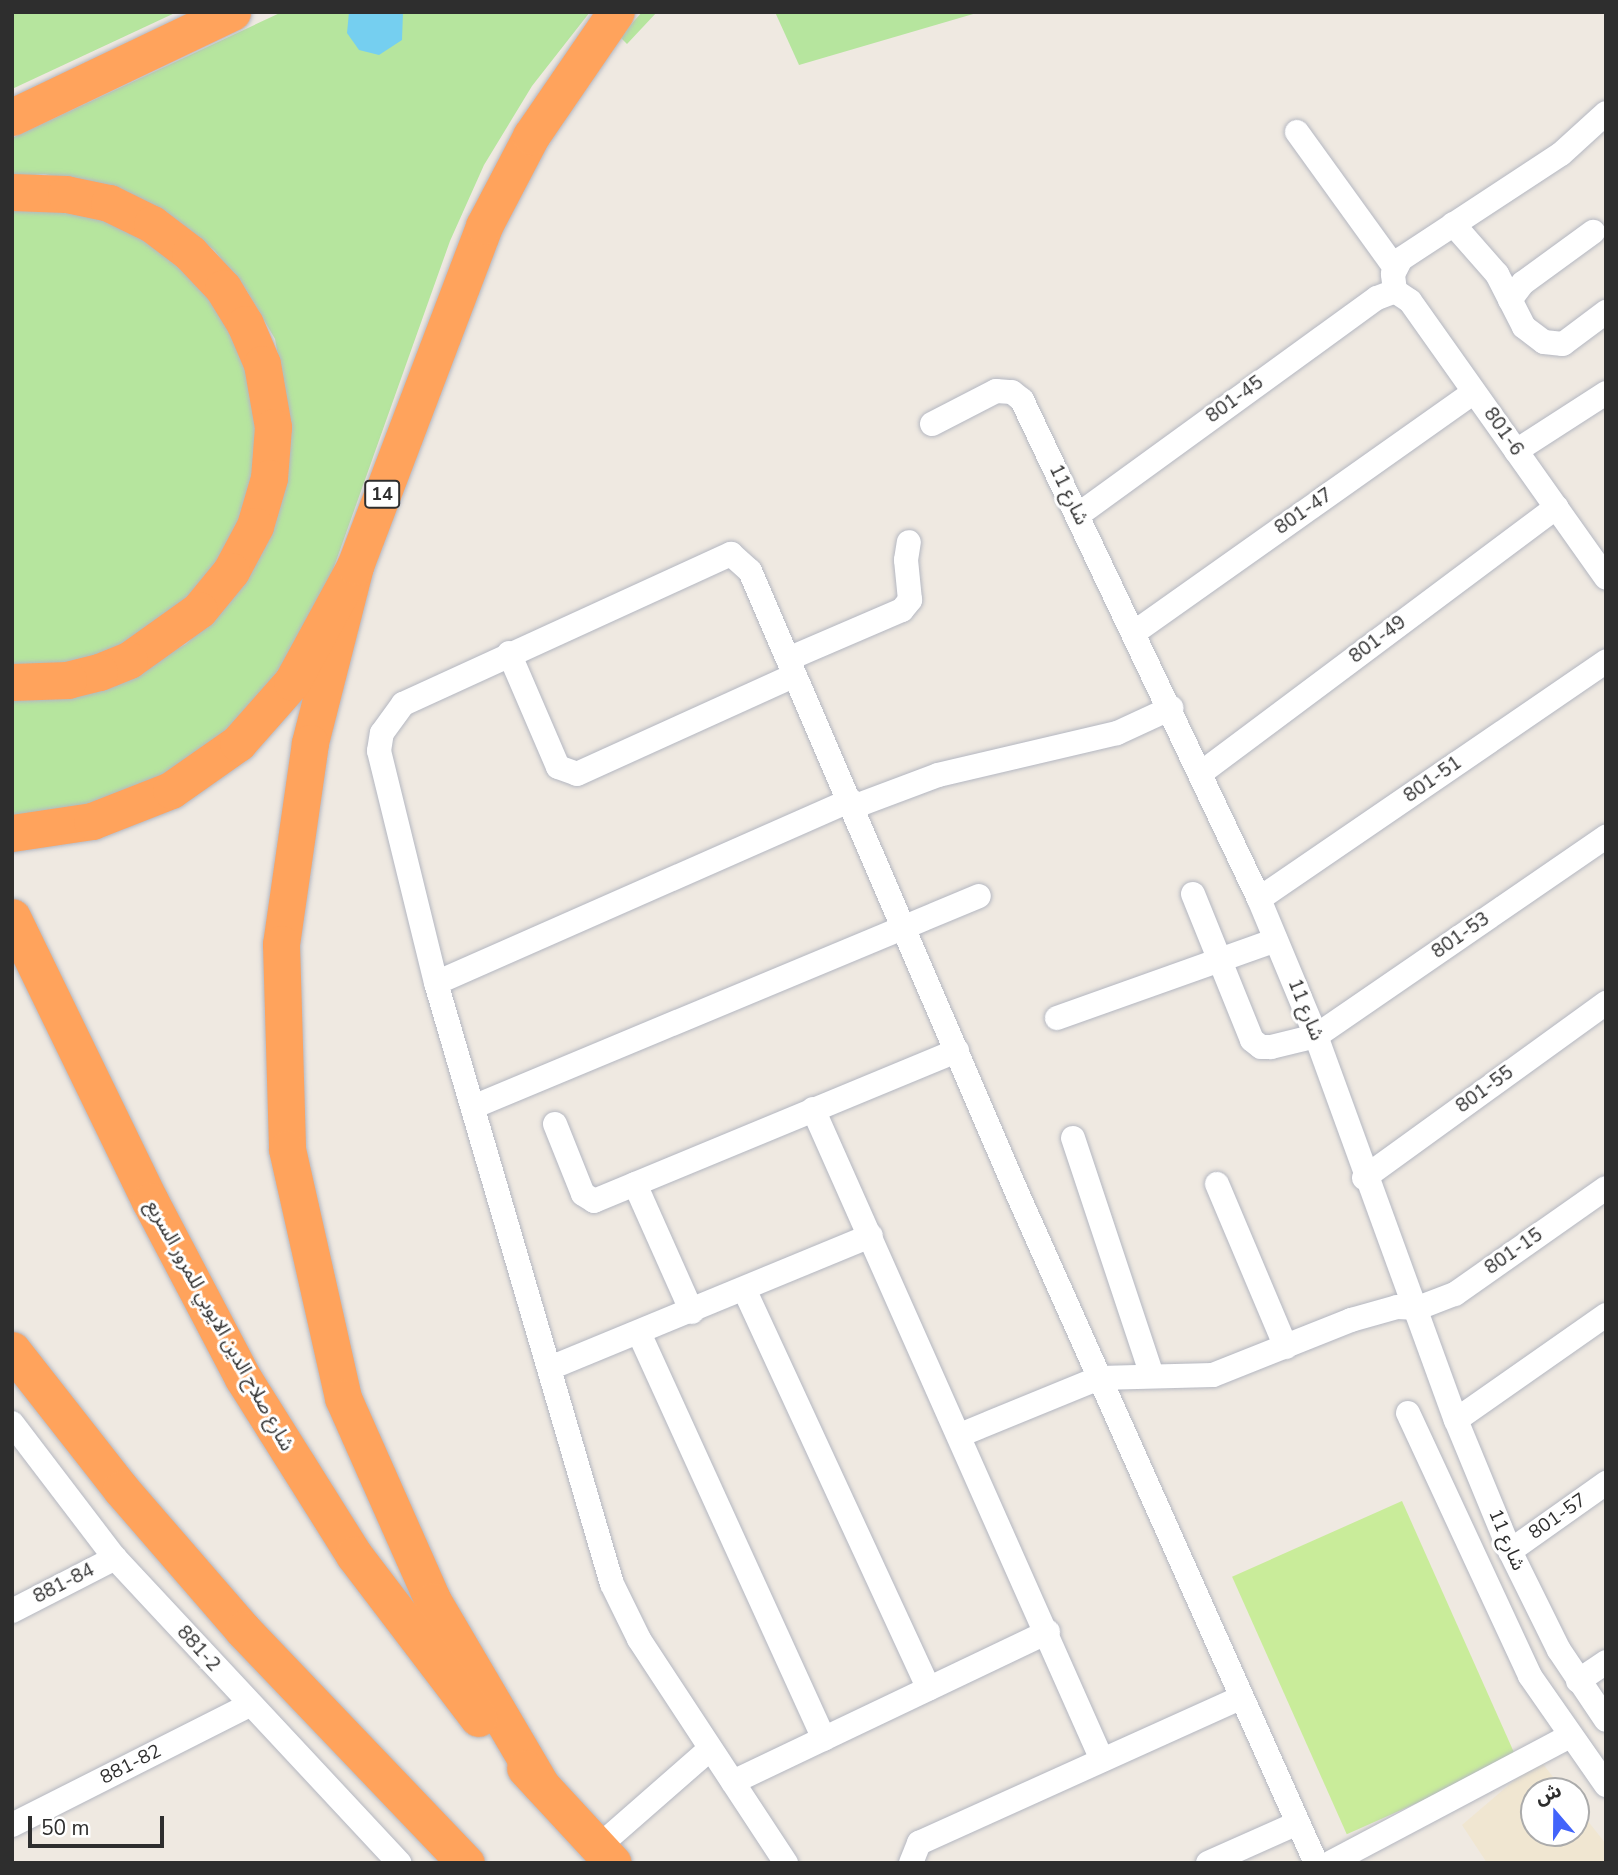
<!DOCTYPE html>
<meta charset="utf-8">
<style>
body{margin:0}
#map{position:relative;width:1618px;height:1875px;overflow:hidden;background:#efe9e1;font-family:"Nunito Sans","Noto Sans Arabic",sans-serif}
div>[style]{position:absolute}
.education>*{inset:0;background:#f0e6d1}
.green>*{inset:0;background:#b6e59e}
.pitch>*{inset:0;background:#c9ec9a;transform-origin:0 0}
.water>*{inset:0;background:#75cff0}
.roads{filter:drop-shadow(0 0 2px #b4b7c1) drop-shadow(0 0 2px #b4b7c1)}
.minor>*{height:24px;margin:-12px;padding:0 12px;transform-origin:12px;border-radius:12px;background:#fff}
.highway>*{height:37px;margin:-18.5px;padding:0 18.5px;transform-origin:18.5px;border-radius:18.5px;background:#ffa35c}
span{translate:-50% -50%;white-space:nowrap;text-align:center;line-height:1.15;-webkit-text-stroke:6px #fff;paint-order:stroke}
.shield-label span{padding:2px 5px;background:#fff;border:2px solid;border-radius:5px;-webkit-text-stroke-width:0}
.shield-label{font-size:18px;color:#2e2e2e;font-weight:700}
.street-label{font-size:19px;color:#2e2e2e}
.frame{position:absolute;inset:0;border:14px solid #2e2e2e;pointer-events:none}
.north{position:absolute;left:1520px;top:1777px;width:70px;height:70px;box-sizing:border-box;background:#fff;border:2px solid #ababab;border-radius:50%;rotate:340deg;font-size:19px;font-weight:700;line-height:28px;text-align:center;color:#2e2e2e}
.north::after{content:'';display:block;margin:auto;width:24px;height:32px;background:#4264fb;clip-path:polygon(50% 0,100% 100%,50% 72%,0 100%)}
.scale{position:absolute;left:28px;top:1816px;width:136px;height:32px;box-sizing:border-box;border:4px solid #2e2e2e;border-top:0;padding-left:9px;font-size:21px;line-height:24px;white-space:nowrap;color:#2e2e2e;-webkit-text-stroke:5px #fff;paint-order:stroke}
</style>
<div id="map">
<div class="education">
<div style="clip-path:polygon(1539px 1759px,1564px 1791px,1534px 1791px,1534px 1833px,1576px 1833px,1576px 1806px,1606px 1844px,1606px 1863px,1487px 1863px,1462px 1825px)"></div>
</div>
<div class="green">
<div style="clip-path:polygon(12px 12px,177px 12px,12px 89px)"></div>
<div style="clip-path:polygon(282px 12px,590px 12px,532px 86px,484px 165px,450px 241px,329px 581px,299px 641px,250px 709px,216px 743px,166px 775px,112px 801px,12px 817px,12px 696px,115px 683px,186px 644px,223px 609px,285px 396px,275px 339px,247px 291px,214px 250px,163px 212px,109px 186px,44px 174px,12px 177px,12px 138px)"></div>
<div style="clip-path:polygon(642px 12px,657px 12px,627px 44px,620px 37px)"></div>
<div style="clip-path:polygon(775px 12px,980px 12px,799px 65px)"></div>
<div style="clip-path:polygon(12px 207px,76px 211px,125px 227px,167px 253px,202px 285px,242px 355px,256px 414px,260px 461px,245px 514px,223px 557px,161px 626px,77px 665px,12px 667px)"></div>
</div>
<div class="pitch">
<div style="left:1402px;top:1501px;width:282px;height:186px;rotate:66deg"></div>
</div>
<div class="water">
<div style="clip-path:polygon(349px 12px,403px 12px,402px 40px,379px 55px,359px 50px,347px 33px)"></div>
</div>
<div class="roads">
<div class="minor">
<div style="left:1297px;top:132px;width:168px;rotate:54.2deg"></div>
<div style="left:1453px;top:224px;width:67px;rotate:48.7deg"></div>
<div style="left:1497px;top:274px;width:59px;rotate:63deg"></div>
<div style="left:1524px;top:327px;width:25px;rotate:37deg"></div>
<div style="left:1544px;top:342px;width:19px;rotate:6deg"></div>
<div style="left:1563px;top:344px;width:54px;rotate:-36.7deg"></div>
<div style="left:1395px;top:291px;width:18px;rotate:34deg"></div>
<div style="left:1410px;top:301px;width:339px;rotate:54.7deg"></div>
<div style="left:1395px;top:291px;width:17px;rotate:-97deg"></div>
<div style="left:1393px;top:274px;width:17px;rotate:-62deg"></div>
<div style="left:1401px;top:259px;width:191px;rotate:-33.3deg"></div>
<div style="left:1561px;top:154px;width:61px;rotate:-42.3deg"></div>
<div style="left:1510px;top:300px;width:21px;rotate:-53deg"></div>
<div style="left:1523px;top:283px;width:87px;rotate:-36.1deg"></div>
<div style="left:932px;top:424px;width:72px;rotate:-27.3deg"></div>
<div style="left:996px;top:391px;width:16px;rotate:4deg"></div>
<div style="left:1012px;top:392px;width:13px;rotate:39deg"></div>
<div style="left:1022px;top:400px;width:552px;rotate:64.59deg"></div>
<div style="left:1259px;top:899px;width:148px;rotate:67.4deg"></div>
<div style="left:1316px;top:1036px;width:409px;rotate:70deg"></div>
<div style="left:1456px;top:1420px;width:142px;rotate:67.6deg"></div>
<div style="left:1510px;top:1551px;width:110px;rotate:63.7deg"></div>
<div style="left:1559px;top:1650px;width:84px;rotate:56.1deg"></div>
<div style="left:1516px;top:451px;width:107px;rotate:-32.8deg"></div>
<div style="left:1078px;top:515px;width:369px;rotate:-36deg"></div>
<div style="left:1377px;top:298px;width:19px;rotate:-21deg"></div>
<div style="left:1135px;top:632px;width:415px;rotate:-35.3deg"></div>
<div style="left:509px;top:653px;width:124px;rotate:66.7deg"></div>
<div style="left:558px;top:767px;width:20px;rotate:20deg"></div>
<div style="left:577px;top:774px;width:239px;rotate:-24.4deg"></div>
<div style="left:788px;top:659px;width:124px;rotate:-23.3deg"></div>
<div style="left:902px;top:610px;width:13px;rotate:-51deg"></div>
<div style="left:910px;top:600px;width:40px;rotate:-95.7deg"></div>
<div style="left:906px;top:560px;width:18px;rotate:-81deg"></div>
<div style="left:1201px;top:773px;width:444px;rotate:-36.8deg"></div>
<div style="left:853px;top:807px;width:91px;rotate:-20.6deg"></div>
<div style="left:938px;top:775px;width:184px;rotate:-13.2deg"></div>
<div style="left:1117px;top:733px;width:60px;rotate:-24.8deg"></div>
<div style="left:1193px;top:894px;width:157px;rotate:68deg"></div>
<div style="left:1252px;top:1040px;width:11px;rotate:38deg"></div>
<div style="left:1261px;top:1047px;width:10px"></div>
<div style="left:1271px;top:1047px;width:46px;rotate:-13.7deg"></div>
<div style="left:1316px;top:1036px;width:352px;rotate:-34.5deg"></div>
<div style="left:1259px;top:899px;width:421px;rotate:-34.4deg"></div>
<div style="left:436px;top:983px;width:453px;rotate:-23.8deg"></div>
<div style="left:1057px;top:1018px;width:232px;rotate:-19.6deg"></div>
<div style="left:473px;top:1107px;width:548px;rotate:-22.64deg"></div>
<div style="left:813px;top:1109px;width:712px;rotate:66.06deg"></div>
<div style="left:555px;top:1124px;width:75px;rotate:68.2deg"></div>
<div style="left:583px;top:1194px;width:13px;rotate:32deg"></div>
<div style="left:594px;top:1201px;width:393px;rotate:-22.5deg"></div>
<div style="left:1073px;top:1138px;width:250px;rotate:71.6deg"></div>
<div style="left:1364px;top:1178px;width:299px;rotate:-35.9deg"></div>
<div style="left:635px;top:1184px;width:140px;rotate:66deg"></div>
<div style="left:1217px;top:1184px;width:177px;rotate:67.1deg"></div>
<div style="left:745px;top:1291px;width:438px;rotate:65.2deg"></div>
<div style="left:639px;top:1333px;width:446px;rotate:65.5deg"></div>
<div style="left:550px;top:1368px;width:347px;rotate:-22.4deg"></div>
<div style="left:1408px;top:1413px;width:290px;rotate:65.1deg"></div>
<div style="left:1530px;top:1676px;width:133px;rotate:55.1deg"></div>
<div style="left:1456px;top:1420px;width:183px;rotate:-35deg"></div>
<div style="left:12px;top:1423px;width:170px;rotate:52.7deg"></div>
<div style="left:115px;top:1558px;width:417px;rotate:47deg"></div>
<div style="left:960px;top:1435px;width:150px;rotate:-22.3deg"></div>
<div style="left:1099px;top:1378px;width:114px;rotate:-1.5deg"></div>
<div style="left:1213px;top:1375px;width:149px;rotate:-21.7deg"></div>
<div style="left:1351px;top:1320px;width:48px;rotate:-15.8deg"></div>
<div style="left:1397px;top:1307px;width:21px;rotate:3deg"></div>
<div style="left:1418px;top:1308px;width:40px;rotate:-21deg"></div>
<div style="left:1455px;top:1294px;width:184px;rotate:-35.1deg"></div>
<div style="left:1510px;top:1551px;width:118px;rotate:-35.3deg"></div>
<div style="left:12px;top:1611px;width:116px;rotate:-27.2deg"></div>
<div style="left:1578px;top:1681px;width:34px;rotate:-34deg"></div>
<div style="left:733px;top:1782px;width:349px;rotate:-25.5deg"></div>
<div style="left:12px;top:1825px;width:267px;rotate:-26.8deg"></div>
<div style="left:598px;top:1847px;width:149px;rotate:-41.2deg"></div>
<div style="left:786px;top:1863px;width:268px;rotate:-123.3deg"></div>
<div style="left:639px;top:1639px;width:61px;rotate:-116.1deg"></div>
<div style="left:612px;top:1584px;width:626px;rotate:-106.32deg"></div>
<div style="left:436px;top:983px;width:239px;rotate:-103.8deg"></div>
<div style="left:379px;top:751px;width:18px;rotate:-81deg"></div>
<div style="left:382px;top:733px;width:36px;rotate:-54deg"></div>
<div style="left:403px;top:704px;width:361px;rotate:-24.6deg"></div>
<div style="left:731px;top:554px;width:25px;rotate:42deg"></div>
<div style="left:750px;top:571px;width:679px;rotate:66.76deg"></div>
<div style="left:1018px;top:1195px;width:731px;rotate:65.96deg"></div>
<div style="left:911px;top:1863px;width:22px;rotate:-68deg"></div>
<div style="left:919px;top:1843px;width:352px;rotate:-24.3deg"></div>
<div style="left:1208px;top:1863px;width:98px;rotate:-24deg"></div>
<div style="left:1330px;top:1863px;width:272px;rotate:-27.9deg"></div>
</div>
<div class="highway">
<div style="left:12px;top:117px;width:244px;rotate:-25.5deg"></div>
<div style="left:12px;top:192px;width:54px;rotate:2.1deg"></div>
<div style="left:66px;top:194px;width:44px;rotate:11.8deg"></div>
<div style="left:109px;top:203px;width:48px;rotate:26deg"></div>
<div style="left:152px;top:224px;width:48px;rotate:37.3deg"></div>
<div style="left:190px;top:253px;width:48px;rotate:46.7deg"></div>
<div style="left:223px;top:288px;width:42px;rotate:58.6deg"></div>
<div style="left:245px;top:324px;width:43px;rotate:67deg"></div>
<div style="left:262px;top:364px;width:64px;rotate:80.1deg"></div>
<div style="left:273px;top:427px;width:51px;rotate:94.5deg"></div>
<div style="left:269px;top:478px;width:50px;rotate:106.3deg"></div>
<div style="left:255px;top:526px;width:51px;rotate:118.1deg"></div>
<div style="left:231px;top:571px;width:50px;rotate:129.4deg"></div>
<div style="left:199px;top:610px;width:86px;rotate:144.5deg"></div>
<div style="left:129px;top:660px;width:32px;rotate:158deg"></div>
<div style="left:99px;top:672px;width:32px;rotate:166deg"></div>
<div style="left:68px;top:680px;width:56px;rotate:178deg"></div>
<div style="left:355px;top:566px;width:183px;rotate:104.3deg"></div>
<div style="left:310px;top:743px;width:203px;rotate:98.2deg"></div>
<div style="left:281px;top:944px;width:205px;rotate:88.3deg"></div>
<div style="left:287px;top:1149px;width:255px;rotate:77.3deg"></div>
<div style="left:343px;top:1398px;width:222px;rotate:66.1deg"></div>
<div style="left:433px;top:1601px;width:213px;rotate:59.6deg"></div>
<div style="left:12px;top:833px;width:81px;rotate:-8.5deg"></div>
<div style="left:92px;top:821px;width:85px;rotate:-21.4deg"></div>
<div style="left:171px;top:790px;width:82px;rotate:-35deg"></div>
<div style="left:238px;top:743px;width:81px;rotate:-48.5deg"></div>
<div style="left:292px;top:682px;width:132px;rotate:-61.5deg"></div>
<div style="left:355px;top:566px;width:364px;rotate:-69.2deg"></div>
<div style="left:484px;top:226px;width:102px;rotate:-62.4deg"></div>
<div style="left:531px;top:136px;width:150px;rotate:-55.6deg"></div>
<div style="left:12px;top:917px;width:316px;rotate:64.1deg"></div>
<div style="left:150px;top:1201px;width:200px;rotate:62.3deg"></div>
<div style="left:243px;top:1378px;width:209px;rotate:57.9deg"></div>
<div style="left:354px;top:1555px;width:205px;rotate:52.7deg"></div>
<div style="left:12px;top:1350px;width:177px;rotate:51.9deg"></div>
<div style="left:121px;top:1489px;width:186px;rotate:49.1deg"></div>
<div style="left:243px;top:1630px;width:323px;rotate:46.3deg"></div>
<div style="left:525px;top:1768px;width:129px;rotate:47.2deg"></div>
</div>
</div>
<div class="shield-label">
<span style="left:382px;top:494px">14</span>
</div>
<div class="street-label">
<span style="left:1235px;top:400px;rotate:-36deg">801-45</span>
<span style="left:1503px;top:432px;rotate:55deg">801-6</span>
<span style="left:1068px;top:495px;rotate:64deg">شارع 11</span>
<span style="left:1304px;top:512px;rotate:-35deg">801-47</span>
<span style="left:1378px;top:640px;rotate:-37deg">801-49</span>
<span style="left:1433px;top:780px;rotate:-35deg">801-51</span>
<span style="left:1461px;top:936px;rotate:-35deg">801-53</span>
<span style="left:1305px;top:1010px;rotate:68deg">شارع 11</span>
<span style="left:1485px;top:1090px;rotate:-36deg">801-55</span>
<span style="left:1514px;top:1252px;rotate:-35deg">801-15</span>
<span style="left:219px;top:1326px;rotate:61deg">شارع صلاح الدين الايوبي للمرور السريع</span>
<span style="left:1558px;top:1517px;rotate:-35deg">801-57</span>
<span style="left:1506px;top:1540px;rotate:67deg">شارع 11</span>
<span style="left:64px;top:1584px;rotate:-27deg">881-84</span>
<span style="left:198px;top:1649px;rotate:48deg">881-2</span>
<span style="left:131px;top:1765px;rotate:-27deg">881-82</span>
</div>
<div class="frame"></div>
<div class="north">ش</div>
<div class="scale">50 m</div>
</div>
